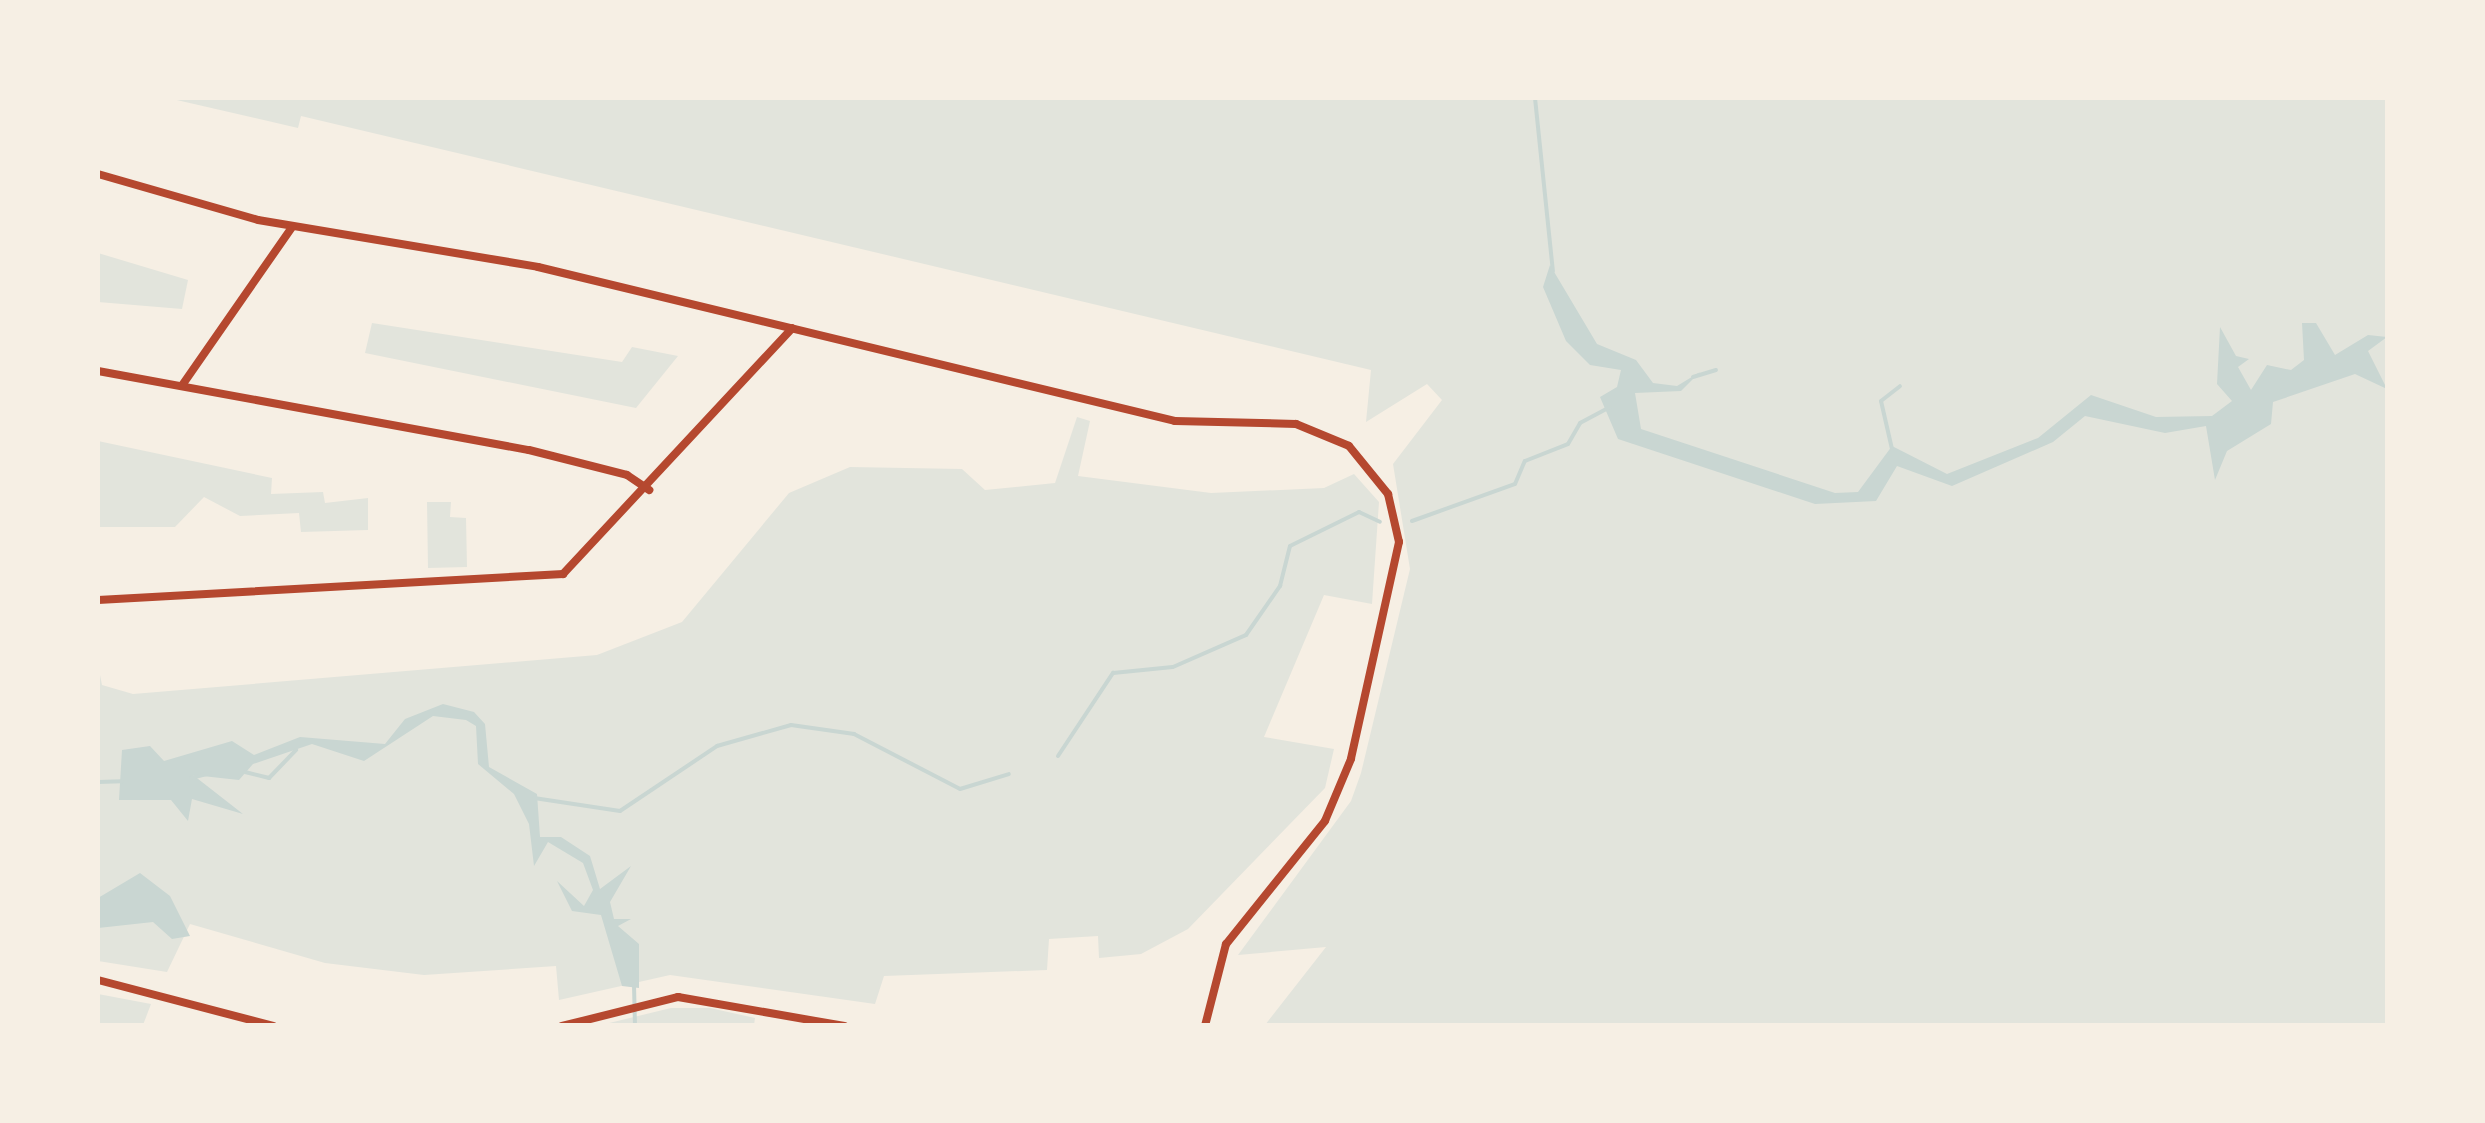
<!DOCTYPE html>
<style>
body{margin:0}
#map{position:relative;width:2485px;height:1123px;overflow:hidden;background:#f6efe4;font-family:"Noto Serif",serif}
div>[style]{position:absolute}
.green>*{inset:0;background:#e2e4dc}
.water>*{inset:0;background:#c9d6d2}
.stream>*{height:4px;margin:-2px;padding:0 2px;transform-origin:2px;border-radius:2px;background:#c9d6d2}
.minor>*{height:8px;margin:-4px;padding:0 4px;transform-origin:4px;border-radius:4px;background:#b5482f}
span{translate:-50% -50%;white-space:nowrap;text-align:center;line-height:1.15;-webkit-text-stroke:10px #f6efe4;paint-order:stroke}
.frame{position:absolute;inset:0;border:100px solid #f6efe4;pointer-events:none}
</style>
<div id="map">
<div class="green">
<div style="clip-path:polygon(168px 98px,2387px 98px,2387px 1025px,1265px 1025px,1326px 947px,1238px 955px,1351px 801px,1361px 773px,1410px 569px,1393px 464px,1442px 400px,1427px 384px,1366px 422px,1371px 370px,301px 116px,298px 128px)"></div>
<div style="clip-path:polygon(98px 253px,188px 280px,182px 309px,98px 302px)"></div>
<div style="clip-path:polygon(372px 323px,622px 362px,632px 347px,678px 356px,636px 408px,365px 353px)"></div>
<div style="clip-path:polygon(1077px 417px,1090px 421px,1078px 476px,1211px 493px,1324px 488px,1354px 474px,1379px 502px,1372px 604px,1324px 595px,1264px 737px,1334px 749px,1325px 788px,1188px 929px,1141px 954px,1099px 958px,1098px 936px,1049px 939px,1047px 970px,884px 976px,875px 1004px,670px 975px,559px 1000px,556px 966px,424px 975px,325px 963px,190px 924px,167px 972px,98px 961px,98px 665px,102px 685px,133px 694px,597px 655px,682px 622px,789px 493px,850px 467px,962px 469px,985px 490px,1055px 483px)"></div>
<div style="clip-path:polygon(98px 441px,272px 478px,271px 494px,323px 492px,325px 503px,368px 498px,368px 530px,301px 532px,299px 513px,240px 516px,204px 497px,175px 527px,98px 527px)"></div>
<div style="clip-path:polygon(427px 502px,451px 502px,450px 517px,466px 518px,467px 567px,428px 568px)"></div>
<div style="clip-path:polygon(98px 994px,151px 1004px,143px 1025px,98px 1025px)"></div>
<div style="clip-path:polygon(671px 1008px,710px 1008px,755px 1018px,754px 1025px,601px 1025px)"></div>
</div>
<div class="water">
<div style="clip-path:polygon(1550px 265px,1597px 344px,1636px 360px,1653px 383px,1677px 386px,1700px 372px,1681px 391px,1635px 393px,1641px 429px,1835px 493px,1858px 492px,1892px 446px,1947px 474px,2038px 438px,2091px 395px,2156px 417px,2212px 416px,2232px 401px,2217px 384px,2220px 327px,2236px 356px,2249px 359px,2238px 367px,2251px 390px,2267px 365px,2291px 370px,2304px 360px,2302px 323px,2316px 323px,2335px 355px,2368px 335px,2387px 337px,2368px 351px,2387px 389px,2355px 374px,2273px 402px,2271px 424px,2227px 451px,2215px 480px,2206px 426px,2165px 433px,2085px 416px,2053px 442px,1952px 486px,1897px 466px,1876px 501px,1815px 504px,1618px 439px,1600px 397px,1617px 387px,1621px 370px,1590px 365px,1566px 341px,1543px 287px)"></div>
<div style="clip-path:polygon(443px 704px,474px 712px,485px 724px,489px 767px,537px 794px,540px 837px,561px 837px,590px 856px,600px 889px,631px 866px,610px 902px,614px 919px,631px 919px,618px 926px,639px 944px,639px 988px,622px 986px,601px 915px,572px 911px,557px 881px,584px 906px,593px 890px,583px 863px,548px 842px,534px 866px,529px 824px,514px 794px,478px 764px,476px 726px,466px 720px,433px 716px,364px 761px,312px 744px,253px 764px,239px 780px,193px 775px,243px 814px,192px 799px,188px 821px,171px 800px,119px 800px,122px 750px,150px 746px,164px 761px,232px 741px,254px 755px,300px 737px,385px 744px,405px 719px)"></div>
<div style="clip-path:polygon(140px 873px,170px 896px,190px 936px,172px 939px,153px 922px,98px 928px,98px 898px)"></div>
</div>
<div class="stream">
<div style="left:1535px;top:98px;width:174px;rotate:84.1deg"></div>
<div style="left:1693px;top:377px;width:24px;rotate:-17deg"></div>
<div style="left:1892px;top:449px;width:49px;rotate:-102.9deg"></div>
<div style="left:1881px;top:401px;width:24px;rotate:-38deg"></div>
<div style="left:1412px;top:521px;width:109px;rotate:-19.8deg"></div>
<div style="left:1515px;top:484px;width:25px;rotate:-67deg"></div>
<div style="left:1525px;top:461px;width:46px;rotate:-21.6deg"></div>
<div style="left:1568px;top:444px;width:24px;rotate:-60deg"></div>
<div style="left:1580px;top:423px;width:34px;rotate:-28deg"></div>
<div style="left:1058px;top:756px;width:100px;rotate:-56.5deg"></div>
<div style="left:1113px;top:673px;width:60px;rotate:-5.7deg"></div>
<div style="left:1173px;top:667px;width:80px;rotate:-23.7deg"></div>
<div style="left:1246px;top:635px;width:60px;rotate:-55.2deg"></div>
<div style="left:1280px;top:586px;width:41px;rotate:-76deg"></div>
<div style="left:1290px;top:546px;width:77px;rotate:-26.2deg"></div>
<div style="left:1359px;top:512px;width:23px;rotate:25deg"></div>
<div style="left:245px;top:772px;width:25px;rotate:14deg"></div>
<div style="left:269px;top:778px;width:39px;rotate:-46deg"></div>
<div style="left:191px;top:778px;width:21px;rotate:-14deg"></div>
<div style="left:98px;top:782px;width:24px;rotate:-2deg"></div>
<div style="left:534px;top:798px;width:87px;rotate:8.6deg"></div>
<div style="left:620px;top:811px;width:117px;rotate:-33.8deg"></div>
<div style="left:717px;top:746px;width:77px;rotate:-15.8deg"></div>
<div style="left:791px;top:725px;width:64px;rotate:8.1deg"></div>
<div style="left:854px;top:734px;width:119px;rotate:27.4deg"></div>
<div style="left:960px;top:789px;width:51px;rotate:-17deg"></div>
<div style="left:634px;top:985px;width:41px;rotate:88.6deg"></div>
</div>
<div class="minor">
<div style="left:98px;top:174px;width:166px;rotate:16deg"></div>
<div style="left:258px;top:220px;width:284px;rotate:9.5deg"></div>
<div style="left:538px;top:267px;width:655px;rotate:13.59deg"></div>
<div style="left:1175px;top:421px;width:121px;rotate:1.4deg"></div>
<div style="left:1296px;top:424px;width:57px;rotate:22.5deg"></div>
<div style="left:1349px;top:446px;width:62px;rotate:50.9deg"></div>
<div style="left:1388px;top:494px;width:49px;rotate:77.1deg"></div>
<div style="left:1399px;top:542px;width:222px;rotate:102.5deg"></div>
<div style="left:1351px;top:759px;width:67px;rotate:112.8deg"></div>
<div style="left:1325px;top:821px;width:158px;rotate:128.8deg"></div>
<div style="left:1226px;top:944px;width:85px;rotate:104.4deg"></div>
<div style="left:98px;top:371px;width:438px;rotate:10.4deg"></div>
<div style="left:529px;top:450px;width:101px;rotate:14.3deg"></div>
<div style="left:627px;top:475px;width:27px;rotate:34deg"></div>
<div style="left:183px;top:384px;width:191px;rotate:-55.2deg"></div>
<div style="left:98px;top:600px;width:466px;rotate:-3.2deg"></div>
<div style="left:563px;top:574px;width:336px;rotate:-47deg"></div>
<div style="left:98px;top:980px;width:181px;rotate:14.7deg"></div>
<div style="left:562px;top:1026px;width:120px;rotate:-14deg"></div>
<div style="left:678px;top:997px;width:169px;rotate:9.9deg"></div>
</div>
<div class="frame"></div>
</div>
